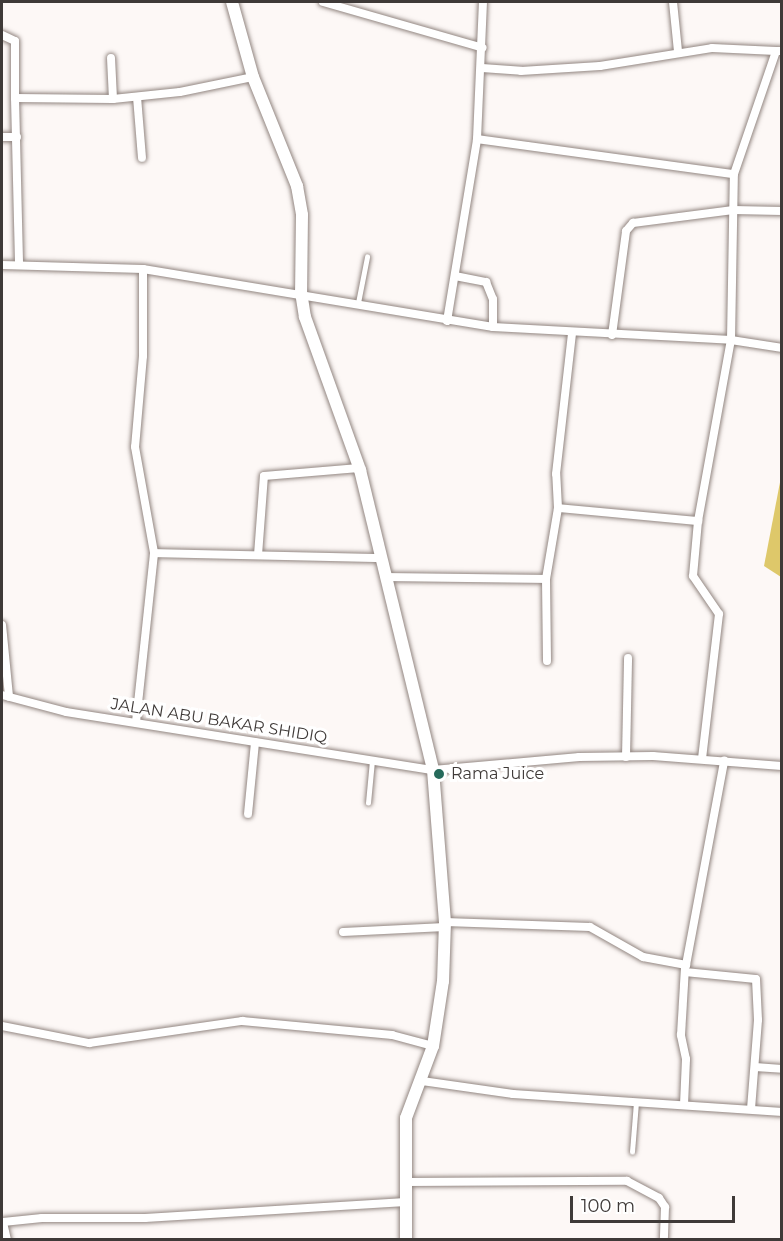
<!DOCTYPE html>
<style>
body{margin:0}
#map{position:relative;width:783px;height:1241px;overflow:hidden;background:#fdf8f6;font-family:Montserrat,sans-serif}
div>[style]{position:absolute}
.green>*{inset:0;background:#dec86a}
.roads{filter:drop-shadow(0 0 2px #928681) drop-shadow(0 0 2px #928681)}
.lane>*{height:4.5px;margin:-2.25px;padding:0 2.25px;transform-origin:2.25px;border-radius:2.25px;background:#fff}
.street>*{height:8px;margin:-4px;padding:0 4px;transform-origin:4px;border-radius:4px;background:#fff}
.secondary>*{height:12px;margin:-6px;padding:0 6px;transform-origin:6px;border-radius:6px;background:#fff}
.dots>*{width:16px;height:16px;translate:-50% -50%;box-sizing:border-box;border:3px solid #fff;border-radius:50%}
span{translate:-50% -50%;white-space:nowrap;text-align:center;line-height:1.15;-webkit-text-stroke:6px #fff;paint-order:stroke}
.street-label{font-size:16px;color:#3f3a38}
.poi-label{font-size:16px;color:#3f3a38}
.left{translate:0 -50%;text-align:left}
.frame{position:absolute;inset:0;border:3px solid #3f3a38;pointer-events:none}
.scale{position:absolute;left:570px;top:1196px;width:165px;height:27px;box-sizing:border-box;border:3px solid #3f3a38;border-top:0;padding-left:8px;font-size:18px;line-height:21px;white-space:nowrap;color:#3f3a38;-webkit-text-stroke:4px #fff;paint-order:stroke}
</style>
<div id="map">
<div class="green">
<div style="clip-path:polygon(781px 477px,781px 577px,764px 566px)"></div>
</div>
<div class="roads">
<div class="lane">
<div style="left:358px;top:303px;width:47px;rotate:-78.9deg"></div>
<div style="left:368px;top:803px;width:42px;rotate:-84.6deg"></div>
<div style="left:632px;top:1152px;width:50px;rotate:-85.4deg"></div>
</div>
<div class="street">
<div style="left:323px;top:2px;width:166px;rotate:16deg"></div>
<div style="left:673px;top:2px;width:49px;rotate:84.2deg"></div>
<div style="left:2px;top:35px;width:14px;rotate:25deg"></div>
<div style="left:15px;top:41px;width:57px;rotate:90deg"></div>
<div style="left:15px;top:98px;width:98px;rotate:0.6deg"></div>
<div style="left:113px;top:99px;width:67px;rotate:-6deg"></div>
<div style="left:180px;top:92px;width:75px;rotate:-11.6deg"></div>
<div style="left:111px;top:58px;width:41px;rotate:87.2deg"></div>
<div style="left:482px;top:68px;width:39px;rotate:4deg"></div>
<div style="left:521px;top:71px;width:79px;rotate:-3.6deg"></div>
<div style="left:600px;top:66px;width:113px;rotate:-9.1deg"></div>
<div style="left:712px;top:48px;width:64px;rotate:2.7deg"></div>
<div style="left:137px;top:97px;width:61px;rotate:85.3deg"></div>
<div style="left:15px;top:98px;width:166px;rotate:88.6deg"></div>
<div style="left:2px;top:137px;width:15px"></div>
<div style="left:477px;top:139px;width:259px;rotate:7.8deg"></div>
<div style="left:2px;top:265px;width:141px;rotate:1.6deg"></div>
<div style="left:143px;top:269px;width:355px;rotate:9.4deg"></div>
<div style="left:493px;top:327px;width:238px;rotate:3.1deg"></div>
<div style="left:731px;top:340px;width:52px;rotate:8.9deg"></div>
<div style="left:143px;top:269px;width:87px;rotate:90deg"></div>
<div style="left:143px;top:356px;width:91px;rotate:95deg"></div>
<div style="left:135px;top:447px;width:108px;rotate:79.8deg"></div>
<div style="left:455px;top:276px;width:32px;rotate:11deg"></div>
<div style="left:486px;top:282px;width:18px;rotate:68deg"></div>
<div style="left:493px;top:299px;width:28px;rotate:90deg"></div>
<div style="left:447px;top:321px;width:184px;rotate:-80.6deg"></div>
<div style="left:477px;top:139px;width:137px;rotate:-87.5deg"></div>
<div style="left:612px;top:335px;width:105px;rotate:-82.3deg"></div>
<div style="left:626px;top:231px;width:11px;rotate:-49deg"></div>
<div style="left:633px;top:223px;width:101px;rotate:-7.4deg"></div>
<div style="left:733px;top:210px;width:49px;rotate:1.2deg"></div>
<div style="left:558px;top:508px;width:34px;rotate:-93deg"></div>
<div style="left:556px;top:474px;width:142px;rotate:-83.5deg"></div>
<div style="left:698px;top:521px;width:55px;rotate:95.2deg"></div>
<div style="left:693px;top:576px;width:46px;rotate:55.6deg"></div>
<div style="left:719px;top:614px;width:146px;rotate:96.7deg"></div>
<div style="left:258px;top:555px;width:79px;rotate:-85.7deg"></div>
<div style="left:264px;top:476px;width:95px;rotate:-4.8deg"></div>
<div style="left:388px;top:577px;width:158px;rotate:0.7deg"></div>
<div style="left:2px;top:625px;width:72px;rotate:84.4deg"></div>
<div style="left:547px;top:661px;width:82px;rotate:-90.7deg"></div>
<div style="left:546px;top:579px;width:72px;rotate:-80.4deg"></div>
<div style="left:558px;top:508px;width:141px;rotate:5.3deg"></div>
<div style="left:698px;top:521px;width:184px;rotate:-79.7deg"></div>
<div style="left:731px;top:340px;width:166px;rotate:-89deg"></div>
<div style="left:734px;top:174px;width:130px;rotate:-71.1deg"></div>
<div style="left:776px;top:51px;width:6px"></div>
<div style="left:2px;top:695px;width:66px;rotate:14.9deg"></div>
<div style="left:66px;top:712px;width:372px;rotate:9deg"></div>
<div style="left:433px;top:770px;width:147px;rotate:-5.1deg"></div>
<div style="left:579px;top:757px;width:74px;rotate:-0.8deg"></div>
<div style="left:653px;top:756px;width:129px;rotate:4.4deg"></div>
<div style="left:136px;top:722px;width:170px;rotate:-83.9deg"></div>
<div style="left:154px;top:553px;width:228px;rotate:1.3deg"></div>
<div style="left:626px;top:757px;width:99px;rotate:-88.8deg"></div>
<div style="left:248px;top:814px;width:72px;rotate:-84.4deg"></div>
<div style="left:445px;top:922px;width:145px;rotate:2deg"></div>
<div style="left:590px;top:927px;width:61px;rotate:29.5deg"></div>
<div style="left:643px;top:957px;width:44px;rotate:10.5deg"></div>
<div style="left:686px;top:965px;width:208px;rotate:-79.4deg"></div>
<div style="left:343px;top:932px;width:102px;rotate:-2.8deg"></div>
<div style="left:685px;top:972px;width:71px;rotate:5.6deg"></div>
<div style="left:756px;top:979px;width:41px;rotate:87.2deg"></div>
<div style="left:758px;top:1020px;width:88px;rotate:94.5deg"></div>
<div style="left:2px;top:1026px;width:89px;rotate:11.1deg"></div>
<div style="left:89px;top:1043px;width:155px;rotate:-8.2deg"></div>
<div style="left:242px;top:1021px;width:151px;rotate:5.3deg"></div>
<div style="left:392px;top:1035px;width:42px;rotate:15deg"></div>
<div style="left:755px;top:1067px;width:27px;rotate:4deg"></div>
<div style="left:422px;top:1081px;width:92px;rotate:8.1deg"></div>
<div style="left:513px;top:1094px;width:270px;rotate:3.8deg"></div>
<div style="left:684px;top:1105px;width:46px;rotate:-87.5deg"></div>
<div style="left:686px;top:1059px;width:25px;rotate:-102deg"></div>
<div style="left:681px;top:1035px;width:67px;rotate:-86.6deg"></div>
<div style="left:406px;top:1182px;width:221px;rotate:-0.3deg"></div>
<div style="left:627px;top:1181px;width:36px;rotate:28deg"></div>
<div style="left:659px;top:1198px;width:11px;rotate:56deg"></div>
<div style="left:665px;top:1207px;width:33px;rotate:92deg"></div>
<div style="left:7px;top:1240px;width:18px;rotate:-103deg"></div>
<div style="left:3px;top:1222px;width:39px;rotate:-6deg"></div>
<div style="left:42px;top:1218px;width:103px"></div>
<div style="left:145px;top:1218px;width:261px;rotate:-3.5deg"></div>
</div>
<div class="secondary">
<div style="left:232px;top:2px;width:78px;rotate:74.4deg"></div>
<div style="left:253px;top:77px;width:118px;rotate:68deg"></div>
<div style="left:297px;top:186px;width:29px;rotate:80deg"></div>
<div style="left:302px;top:215px;width:77px;rotate:90.7deg"></div>
<div style="left:301px;top:292px;width:25px;rotate:81deg"></div>
<div style="left:305px;top:317px;width:163px;rotate:70.2deg"></div>
<div style="left:360px;top:470px;width:309px;rotate:76.3deg"></div>
<div style="left:433px;top:770px;width:152px;rotate:85.5deg"></div>
<div style="left:445px;top:922px;width:59px;rotate:91.9deg"></div>
<div style="left:443px;top:981px;width:66px;rotate:98.7deg"></div>
<div style="left:433px;top:1046px;width:77px;rotate:110.6deg"></div>
<div style="left:406px;top:1118px;width:122px;rotate:90deg"></div>
</div>
</div>
<div class="dots">
<div style="left:439px;top:774px;background:#266a5b"></div>
</div>
<div class="street-label">
<span style="left:219px;top:721px;rotate:9deg">JALAN ABU BAKAR SHIDIQ</span>
</div>
<div class="poi-label">
<span class="left" style="left:451px;top:774px">Rama Juice</span>
</div>
<div class="frame"></div>
<div class="scale">100 m</div>
</div>
